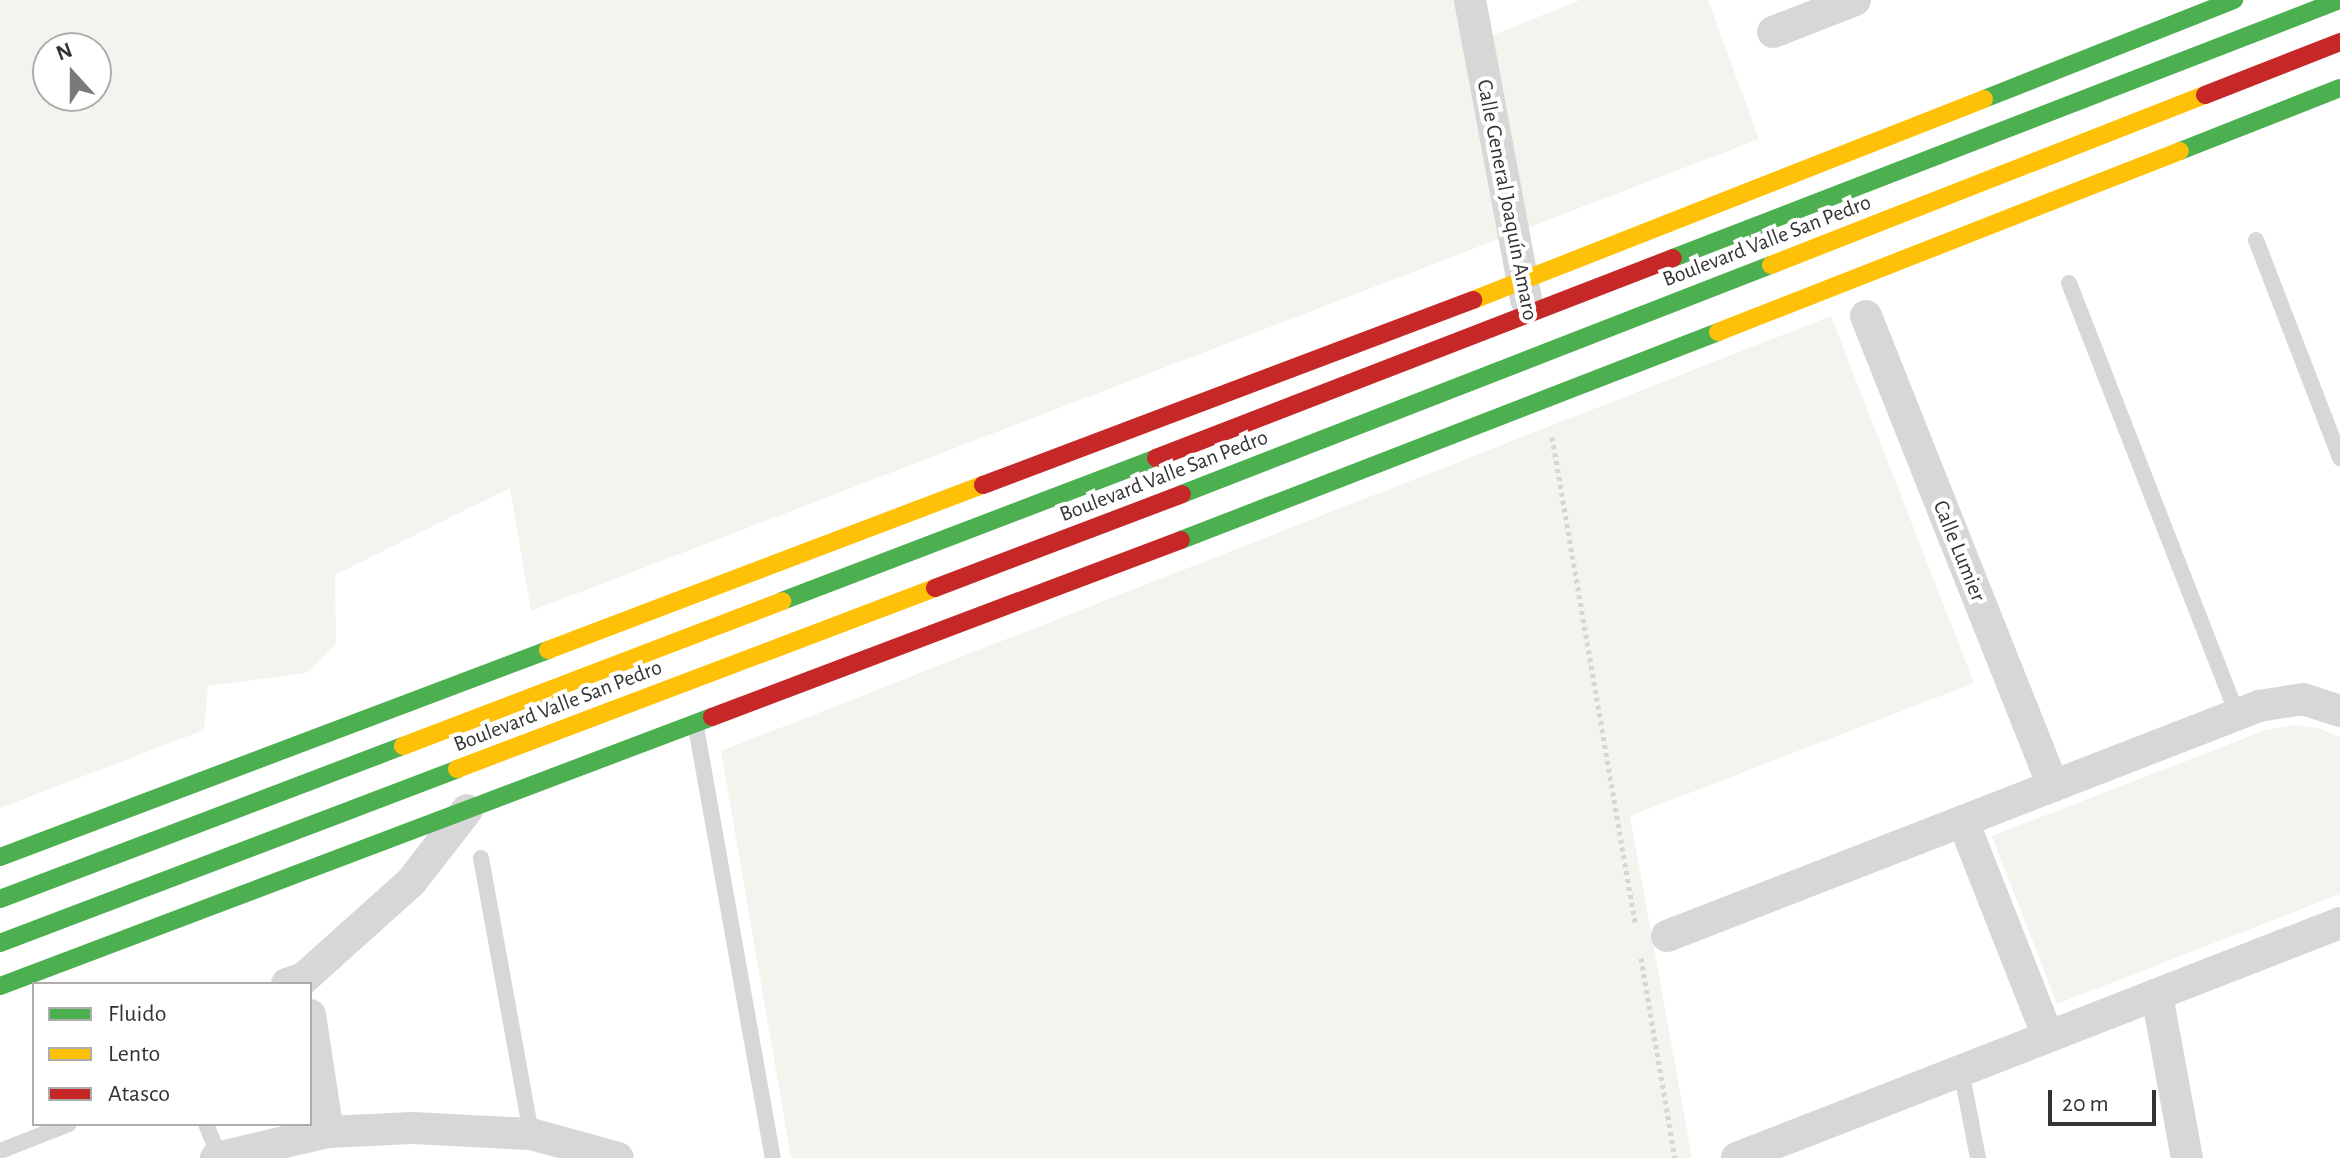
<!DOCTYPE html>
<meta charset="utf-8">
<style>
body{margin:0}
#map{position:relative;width:2340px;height:1158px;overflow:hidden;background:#fff;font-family:"Alegreya Sans",sans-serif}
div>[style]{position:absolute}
.green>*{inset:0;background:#f1f5ed}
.path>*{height:5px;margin-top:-2.5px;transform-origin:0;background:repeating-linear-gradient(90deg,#d6d6d6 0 4px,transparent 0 8px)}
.lane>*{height:16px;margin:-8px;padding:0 8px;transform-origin:8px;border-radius:8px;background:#d7d7d7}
.street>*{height:32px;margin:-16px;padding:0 16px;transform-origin:16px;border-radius:16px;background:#d7d7d7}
.fast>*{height:18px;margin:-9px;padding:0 9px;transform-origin:9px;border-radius:9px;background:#4caf50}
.slow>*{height:18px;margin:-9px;padding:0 9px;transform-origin:9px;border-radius:9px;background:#ffc107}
.jam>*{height:18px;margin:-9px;padding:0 9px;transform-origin:9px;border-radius:9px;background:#c62828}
span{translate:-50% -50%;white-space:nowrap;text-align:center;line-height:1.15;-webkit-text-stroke:8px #fff;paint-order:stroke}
.street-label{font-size:22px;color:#333}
.legend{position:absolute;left:32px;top:982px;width:280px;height:144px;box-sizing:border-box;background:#fff;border:2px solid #adadad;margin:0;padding:10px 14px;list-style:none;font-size:24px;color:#333}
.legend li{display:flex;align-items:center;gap:16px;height:40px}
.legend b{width:40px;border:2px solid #adadad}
.north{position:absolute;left:32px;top:32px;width:80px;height:80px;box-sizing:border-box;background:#fff;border:2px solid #adadad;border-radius:50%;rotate:339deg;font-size:22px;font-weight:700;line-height:32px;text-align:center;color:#333}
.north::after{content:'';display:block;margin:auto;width:28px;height:36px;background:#7a7a7a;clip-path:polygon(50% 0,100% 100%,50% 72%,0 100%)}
.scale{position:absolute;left:2048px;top:1090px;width:108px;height:36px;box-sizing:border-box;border:4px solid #333;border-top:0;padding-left:10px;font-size:24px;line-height:28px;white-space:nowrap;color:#333;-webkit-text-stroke:6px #fff;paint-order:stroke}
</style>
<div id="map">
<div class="green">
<div style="clip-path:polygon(evenodd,0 0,1481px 0,1488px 37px,1580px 0,1708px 0,1759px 139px,531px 611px,510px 488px,335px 575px,336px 644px,306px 673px,208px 686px,204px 730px,0 808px,0 0,48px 48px,96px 48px,96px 96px,48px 96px,48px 48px)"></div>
<div style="clip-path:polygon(1831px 316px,1974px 683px,1630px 816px,1692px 1158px,791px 1158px,721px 751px)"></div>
<div style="clip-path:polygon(2293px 725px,2318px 728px,2340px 737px,2340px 894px,2057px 1004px,1992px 836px,2266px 730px)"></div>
</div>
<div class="path">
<div style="left:1552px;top:437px;width:494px;rotate:80.3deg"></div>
<div style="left:1641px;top:958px;width:203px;rotate:80.4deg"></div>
</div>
<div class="lane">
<div style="left:2256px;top:240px;width:234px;rotate:68.9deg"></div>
<div style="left:2069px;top:283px;width:464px;rotate:68.7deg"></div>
<div style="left:696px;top:727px;width:438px;rotate:79.9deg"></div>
<div style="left:481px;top:858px;width:280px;rotate:79.7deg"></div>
<div style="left:1961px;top:1070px;width:90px;rotate:79.1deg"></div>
<div style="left:206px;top:1124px;width:35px;rotate:68deg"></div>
<div style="left:0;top:1151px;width:74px;rotate:-21.4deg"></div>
</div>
<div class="street">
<div style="left:1470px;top:0;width:305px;rotate:79.4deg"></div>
<div style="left:1773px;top:32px;width:88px;rotate:-21.3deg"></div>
<div style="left:1866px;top:316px;width:506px;rotate:68.3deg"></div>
<div style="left:1963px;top:821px;width:232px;rotate:68.5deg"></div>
<div style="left:1667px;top:936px;width:635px;rotate:-21.23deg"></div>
<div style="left:2259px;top:706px;width:45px;rotate:-9deg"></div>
<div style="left:2303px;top:699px;width:39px;rotate:18deg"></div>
<div style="left:287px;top:984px;width:18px;rotate:-19deg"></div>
<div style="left:304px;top:978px;width:144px;rotate:-41.9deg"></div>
<div style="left:411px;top:882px;width:91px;rotate:-52.1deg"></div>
<div style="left:2157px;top:995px;width:166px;rotate:79.6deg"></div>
<div style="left:310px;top:1015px;width:118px;rotate:81.3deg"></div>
<div style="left:216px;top:1158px;width:115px;rotate:-13.1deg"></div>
<div style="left:328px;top:1132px;width:84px;rotate:-2.7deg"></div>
<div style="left:412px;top:1128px;width:119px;rotate:2.9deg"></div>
<div style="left:531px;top:1134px;width:90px;rotate:15.4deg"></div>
<div style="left:1737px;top:1158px;width:647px;rotate:-21.29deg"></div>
</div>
<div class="fast">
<div style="left:1984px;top:99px;width:269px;rotate:-21.6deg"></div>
<div style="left:2180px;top:151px;width:172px;rotate:-21.5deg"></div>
<div style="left:1673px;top:258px;width:715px;rotate:-21.15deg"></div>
<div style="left:1182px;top:494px;width:632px;rotate:-21.25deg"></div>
<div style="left:1181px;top:540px;width:576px;rotate:-21.17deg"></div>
<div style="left:782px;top:601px;width:400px;rotate:-20.9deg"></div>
<div style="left:0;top:857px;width:586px;rotate:-20.69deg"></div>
<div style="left:0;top:899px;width:431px;rotate:-20.8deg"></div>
<div style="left:0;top:943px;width:489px;rotate:-20.8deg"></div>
<div style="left:0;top:986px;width:761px;rotate:-20.7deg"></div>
</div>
<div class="slow">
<div style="left:1771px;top:265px;width:466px;rotate:-21.4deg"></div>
<div style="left:1473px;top:300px;width:549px;rotate:-21.47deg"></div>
<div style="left:1718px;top:332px;width:496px;rotate:-21.4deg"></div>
<div style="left:548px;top:650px;width:465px;rotate:-20.8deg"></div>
<div style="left:403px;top:746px;width:406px;rotate:-20.9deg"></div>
<div style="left:457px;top:769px;width:511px;rotate:-20.74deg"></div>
</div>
<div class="jam">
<div style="left:2205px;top:95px;width:145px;rotate:-21.4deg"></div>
<div style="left:1156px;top:458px;width:554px;rotate:-21.15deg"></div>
<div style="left:983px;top:485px;width:524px;rotate:-20.68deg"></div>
<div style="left:935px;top:588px;width:264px;rotate:-20.8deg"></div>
<div style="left:712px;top:717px;width:501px;rotate:-20.68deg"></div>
</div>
<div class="street-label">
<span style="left:1507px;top:200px;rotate:79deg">Calle General Joaquín Amaro</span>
<span style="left:1767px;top:241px;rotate:-21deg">Boulevard Valle San Pedro</span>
<span style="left:1164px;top:476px;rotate:-21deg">Boulevard Valle San Pedro</span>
<span style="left:1959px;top:551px;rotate:68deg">Calle Lumier</span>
<span style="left:558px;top:706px;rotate:-21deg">Boulevard Valle San Pedro</span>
</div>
<ul class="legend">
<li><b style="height:10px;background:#4caf50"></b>Fluido</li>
<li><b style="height:10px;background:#ffc107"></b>Lento</li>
<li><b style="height:10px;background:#c62828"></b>Atasco</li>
</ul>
<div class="north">N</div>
<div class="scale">20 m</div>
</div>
